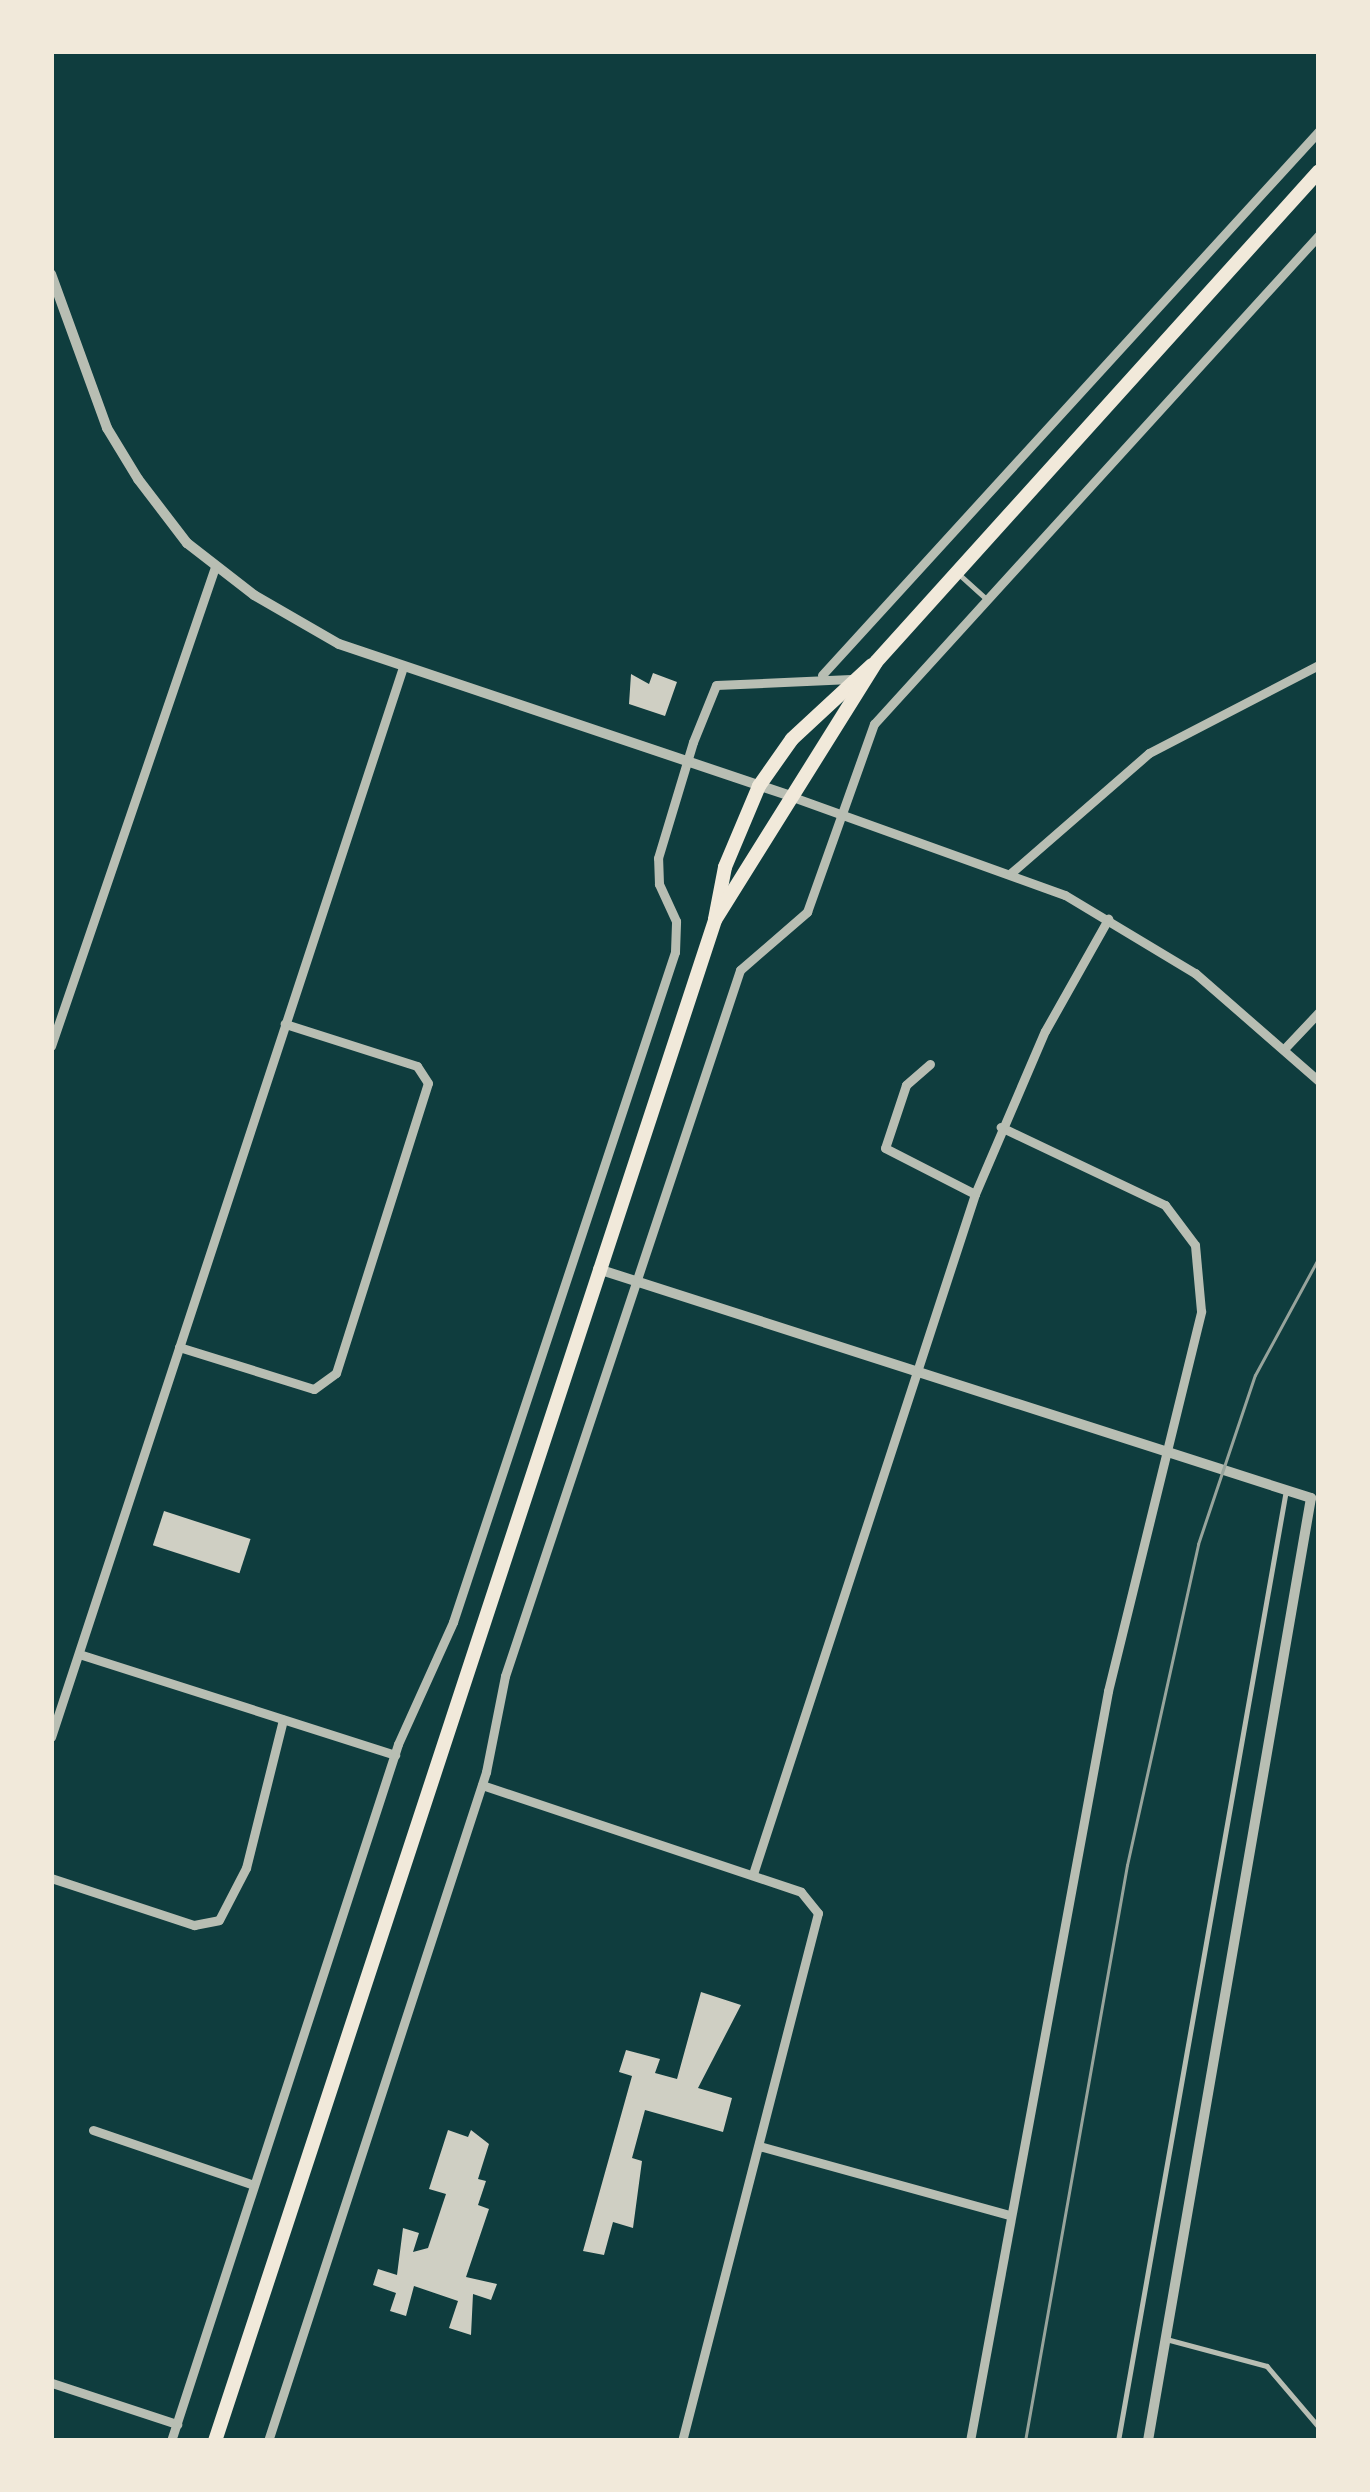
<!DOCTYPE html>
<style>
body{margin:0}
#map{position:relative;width:1370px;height:2492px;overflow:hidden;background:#0f3d3e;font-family:Jost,sans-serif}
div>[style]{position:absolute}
.building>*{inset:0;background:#cfcfc3;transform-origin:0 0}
.service>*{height:4.5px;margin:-2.25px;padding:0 2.25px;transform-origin:2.25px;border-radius:2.25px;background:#b8beb3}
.minor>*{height:9px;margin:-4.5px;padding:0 4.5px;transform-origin:4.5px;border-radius:4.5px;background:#b8beb3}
.tertiary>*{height:10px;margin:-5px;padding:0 5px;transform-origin:5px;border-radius:5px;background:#b8beb3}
.primary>*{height:14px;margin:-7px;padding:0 7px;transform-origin:7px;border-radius:7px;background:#f1e9da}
.tram>*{height:3px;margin:-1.5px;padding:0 1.5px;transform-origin:1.5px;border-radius:1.5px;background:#97a49c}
span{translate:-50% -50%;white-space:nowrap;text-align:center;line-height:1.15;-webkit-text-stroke:10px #f1e9da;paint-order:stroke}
.frame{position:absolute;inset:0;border:54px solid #f1e9da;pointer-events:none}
</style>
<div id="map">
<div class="building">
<div style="clip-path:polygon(653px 673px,677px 682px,665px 716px,629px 704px,631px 674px,649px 684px)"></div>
<div style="left:164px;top:1511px;width:91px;height:36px;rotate:18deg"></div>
<div style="clip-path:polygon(701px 1992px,741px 2005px,698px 2088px,732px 2098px,723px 2132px,645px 2110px,632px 2158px,642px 2161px,633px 2228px,613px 2222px,604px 2255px,583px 2251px,632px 2076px,619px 2072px,626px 2050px,660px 2059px,655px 2073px,677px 2079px)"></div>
<div style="clip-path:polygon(448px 2130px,468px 2137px,471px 2130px,489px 2144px,478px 2179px,486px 2181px,478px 2205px,489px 2209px,466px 2277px,497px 2284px,491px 2300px,473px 2294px,471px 2335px,449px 2328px,458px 2301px,414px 2286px,406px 2316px,390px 2311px,396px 2293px,373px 2285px,378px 2269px,397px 2275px,403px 2228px,419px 2233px,413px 2252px,428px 2248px,446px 2194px,429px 2189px)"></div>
</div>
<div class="service">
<div style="left:960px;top:575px;width:36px;rotate:42deg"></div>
<div style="left:1170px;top:2340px;width:100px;rotate:15deg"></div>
<div style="left:1267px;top:2366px;width:80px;rotate:49.6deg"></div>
<div style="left:1118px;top:2441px;width:966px;rotate:-79.98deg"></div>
</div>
<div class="minor">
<div style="left:822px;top:675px;width:737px;rotate:-47.59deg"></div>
<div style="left:790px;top:796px;width:292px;rotate:19.8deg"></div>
<div style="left:1065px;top:895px;width:152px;rotate:31deg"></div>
<div style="left:1195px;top:973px;width:164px;rotate:41.1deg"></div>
<div style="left:1011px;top:873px;width:183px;rotate:-41deg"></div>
<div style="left:1149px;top:753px;width:191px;rotate:-27.4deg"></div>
<div style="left:51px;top:1046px;width:506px;rotate:-71.1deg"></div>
<div style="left:1284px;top:1049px;width:51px;rotate:-46.6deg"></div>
<div style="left:930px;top:1064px;width:32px;rotate:139deg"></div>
<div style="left:906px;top:1085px;width:66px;rotate:108.4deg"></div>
<div style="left:885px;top:1148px;width:101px;rotate:27.1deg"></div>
<div style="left:179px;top:1347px;width:141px;rotate:17.3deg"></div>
<div style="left:314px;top:1389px;width:27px;rotate:-36deg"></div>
<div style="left:336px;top:1373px;width:304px;rotate:-72.4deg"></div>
<div style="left:428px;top:1083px;width:20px;rotate:-123deg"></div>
<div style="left:417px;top:1066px;width:139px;rotate:-162.3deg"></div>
<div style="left:79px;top:1654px;width:332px;rotate:17.7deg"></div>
<div style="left:51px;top:1737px;width:1126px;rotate:-71.79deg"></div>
<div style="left:482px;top:1785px;width:336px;rotate:18.5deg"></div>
<div style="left:801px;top:1892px;width:27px;rotate:51deg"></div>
<div style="left:818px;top:1913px;width:545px;rotate:104.44deg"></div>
<div style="left:753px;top:1874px;width:715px;rotate:-71.92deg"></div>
<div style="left:975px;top:1194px;width:177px;rotate:-66.8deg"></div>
<div style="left:1045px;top:1031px;width:129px;rotate:-60.6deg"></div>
<div style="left:51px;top:1878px;width:151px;rotate:18.2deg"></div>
<div style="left:194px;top:1925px;width:25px;rotate:-11deg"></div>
<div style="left:219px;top:1920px;width:59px;rotate:-62.6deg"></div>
<div style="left:246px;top:1868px;width:153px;rotate:-76deg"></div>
<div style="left:93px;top:2130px;width:170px;rotate:18.9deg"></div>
<div style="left:759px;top:2146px;width:260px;rotate:15.4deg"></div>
<div style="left:52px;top:2383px;width:132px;rotate:18.2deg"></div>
<div style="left:171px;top:2441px;width:733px;rotate:-71.96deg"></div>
<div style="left:398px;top:1744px;width:134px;rotate:-65.7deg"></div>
<div style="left:453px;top:1622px;width:706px;rotate:-71.67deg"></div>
<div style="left:675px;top:952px;width:31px;rotate:-88deg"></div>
<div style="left:676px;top:921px;width:41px;rotate:-114.7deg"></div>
<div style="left:659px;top:884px;width:26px;rotate:-92deg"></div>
<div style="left:658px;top:858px;width:121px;rotate:-73.2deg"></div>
<div style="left:693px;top:742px;width:61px;rotate:-68deg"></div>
<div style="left:716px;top:685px;width:135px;rotate:-2.5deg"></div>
<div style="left:268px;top:2441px;width:704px;rotate:-71.95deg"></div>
<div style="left:486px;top:1772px;width:98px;rotate:-78.8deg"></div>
<div style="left:505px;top:1676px;width:744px;rotate:-71.59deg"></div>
<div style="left:740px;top:970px;width:89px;rotate:-40.9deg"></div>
<div style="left:807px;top:912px;width:200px;rotate:-70.4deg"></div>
<div style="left:874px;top:724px;width:661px;rotate:-47.7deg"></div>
<div style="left:970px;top:2441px;width:763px;rotate:-79.57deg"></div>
<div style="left:1108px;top:1691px;width:391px;rotate:-76.2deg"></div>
<div style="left:1201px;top:1311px;width:66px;rotate:-95.2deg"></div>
<div style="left:1195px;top:1245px;width:50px;rotate:-126.9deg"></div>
<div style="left:1165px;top:1205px;width:182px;rotate:-154.6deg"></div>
</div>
<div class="tertiary">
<div style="left:51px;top:274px;width:164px;rotate:70deg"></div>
<div style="left:107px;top:428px;width:60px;rotate:58.7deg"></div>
<div style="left:138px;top:479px;width:81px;rotate:52.6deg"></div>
<div style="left:187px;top:543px;width:85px;rotate:37.8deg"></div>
<div style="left:254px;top:595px;width:98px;rotate:30deg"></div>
<div style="left:339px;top:644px;width:476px;rotate:18.6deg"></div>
<div style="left:598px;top:1269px;width:749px;rotate:17.81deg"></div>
<div style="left:1311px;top:1498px;width:957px;rotate:99.81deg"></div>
</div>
<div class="primary">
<div style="left:715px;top:919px;width:53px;rotate:-79.1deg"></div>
<div style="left:725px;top:867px;width:88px;rotate:-67.2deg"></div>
<div style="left:759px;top:786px;width:57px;rotate:-54.9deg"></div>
<div style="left:792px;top:739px;width:109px;rotate:-42.8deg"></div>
<div style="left:215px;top:2441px;width:1601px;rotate:-71.8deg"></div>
<div style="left:715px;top:920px;width:304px;rotate:-58deg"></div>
<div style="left:876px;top:662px;width:661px;rotate:-47.94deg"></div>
</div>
<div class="tram">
<div style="left:1025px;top:2441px;width:585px;rotate:-79.96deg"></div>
<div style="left:1127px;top:1865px;width:329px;rotate:-77.5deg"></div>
<div style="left:1198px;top:1544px;width:178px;rotate:-71.4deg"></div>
<div style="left:1255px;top:1375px;width:134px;rotate:-61.5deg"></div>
</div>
<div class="frame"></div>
</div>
